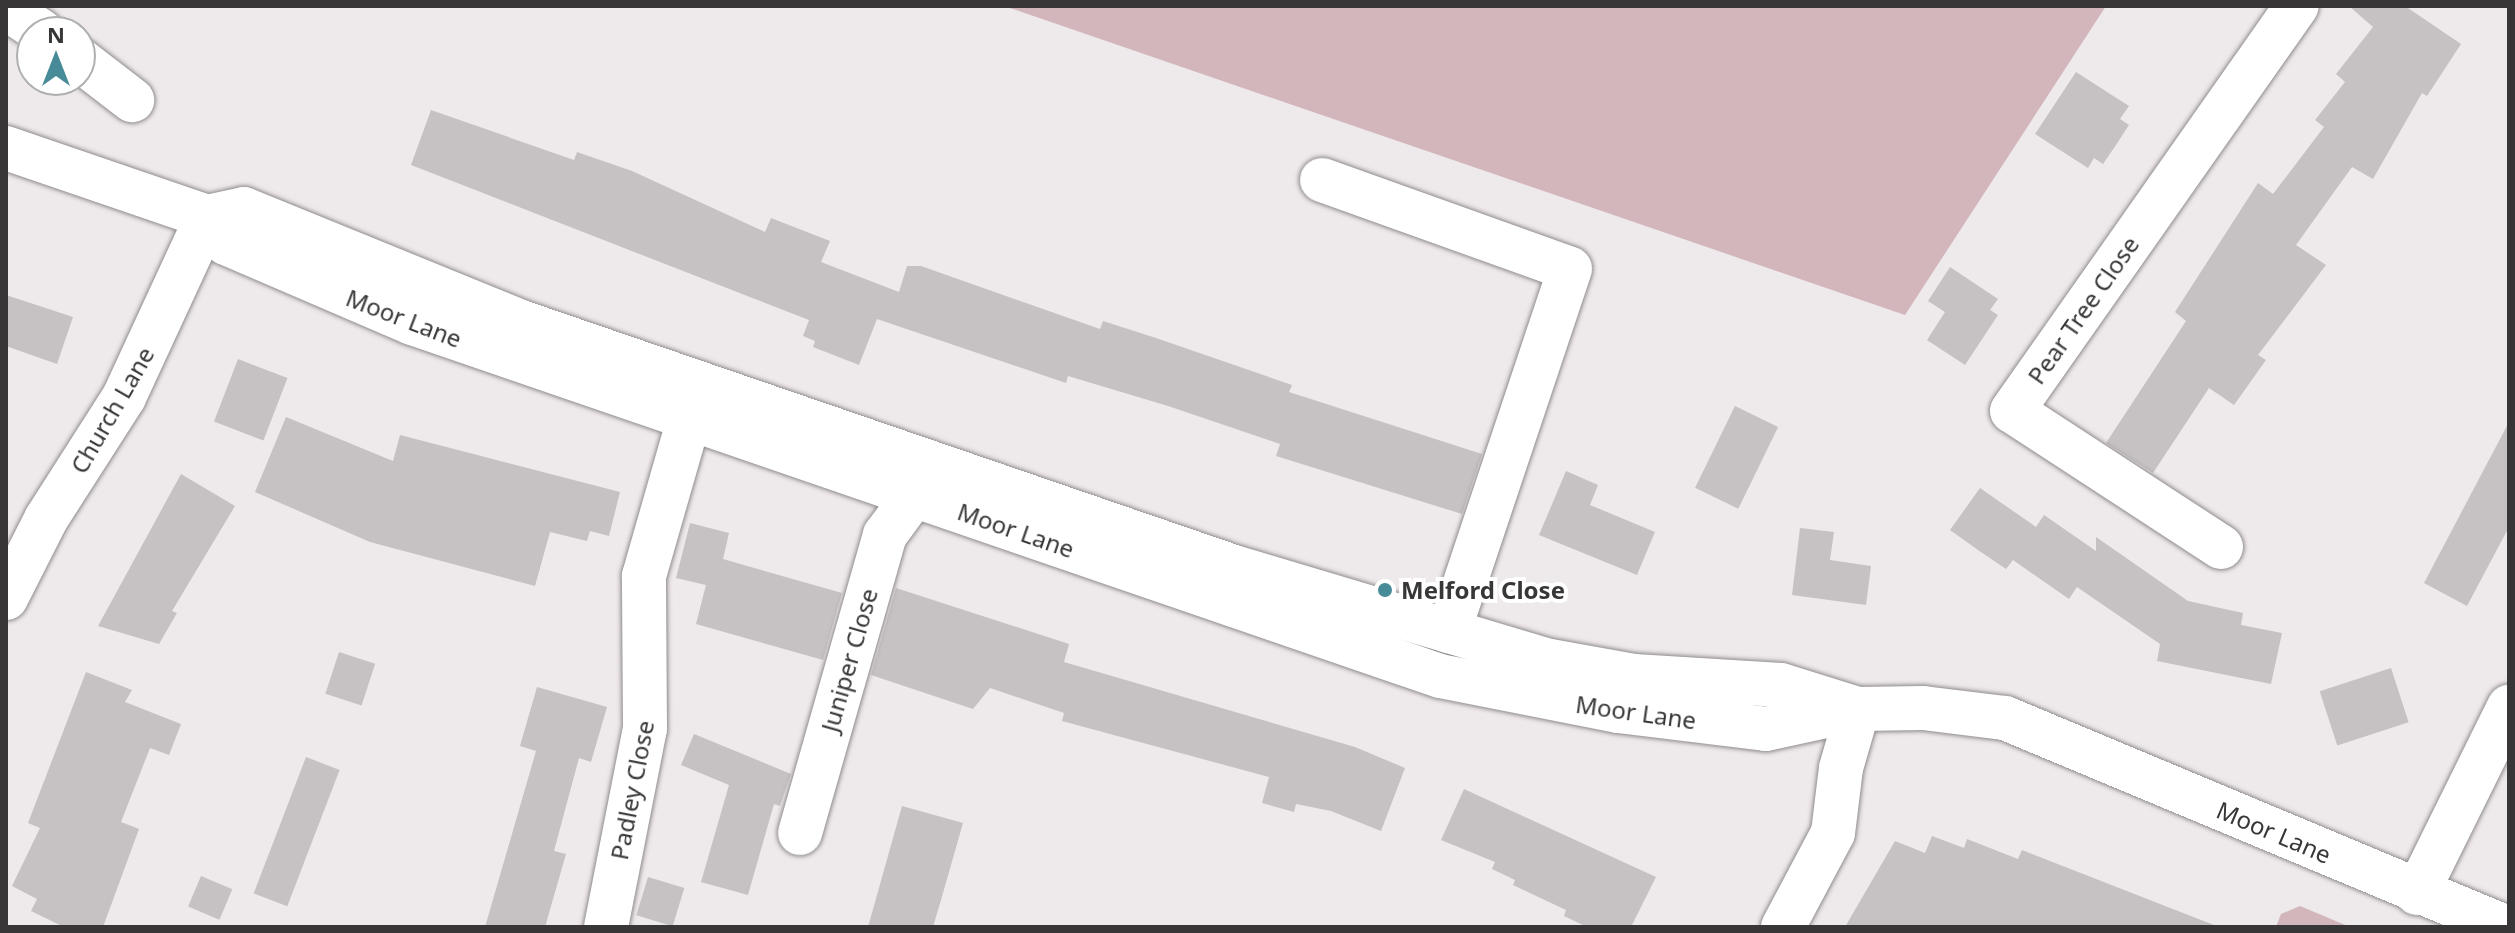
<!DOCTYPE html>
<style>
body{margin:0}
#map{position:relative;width:2515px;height:933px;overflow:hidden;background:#eee9ea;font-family:"Noto Sans",sans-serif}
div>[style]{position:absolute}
.green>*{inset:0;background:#d3b5bc}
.building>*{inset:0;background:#c6c1c2;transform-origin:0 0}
.roads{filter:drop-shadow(0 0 2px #908c8d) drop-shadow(0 0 2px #908c8d)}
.street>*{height:44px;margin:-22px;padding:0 22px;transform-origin:22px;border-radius:22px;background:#fff}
.secondary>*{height:44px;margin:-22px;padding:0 22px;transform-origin:22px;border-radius:22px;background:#fff}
.dots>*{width:22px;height:22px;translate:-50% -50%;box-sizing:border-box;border:4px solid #fff;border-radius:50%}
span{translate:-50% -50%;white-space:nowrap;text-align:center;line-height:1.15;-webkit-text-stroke:8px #fff;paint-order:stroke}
.street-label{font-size:24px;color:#383637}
.poi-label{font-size:24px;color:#383637;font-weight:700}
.left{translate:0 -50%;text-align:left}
.frame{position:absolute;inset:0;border:8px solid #383637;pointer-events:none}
.north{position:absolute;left:16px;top:16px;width:80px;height:80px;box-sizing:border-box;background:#fff;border:2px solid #afafaf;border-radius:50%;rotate:0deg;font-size:22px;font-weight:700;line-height:32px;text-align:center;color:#383637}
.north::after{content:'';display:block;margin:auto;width:28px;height:36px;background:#478b99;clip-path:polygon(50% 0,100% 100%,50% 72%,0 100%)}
</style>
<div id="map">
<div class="green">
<div style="clip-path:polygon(1004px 6px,2106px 6px,1905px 315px)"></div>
<div style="clip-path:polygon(2300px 906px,2350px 927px,2276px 927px,2281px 914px)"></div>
</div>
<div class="building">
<div style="clip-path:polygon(2349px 6px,2405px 6px,2461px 44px,2427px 96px,2422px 93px,2373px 179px,2352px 167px,2296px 245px,2326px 265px,2258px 355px,2266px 360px,2234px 405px,2209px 388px,2153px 473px,2106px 443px,2186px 321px,2175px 312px,2258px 183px,2273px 194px,2324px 127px,2315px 120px,2345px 82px,2336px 74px,2373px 27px)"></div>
<div style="clip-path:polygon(2076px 72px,2129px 106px,2120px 119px,2129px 125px,2116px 145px,2103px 164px,2094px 158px,2088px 168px,2035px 134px)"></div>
<div style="clip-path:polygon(431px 110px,574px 160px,577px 152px,632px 171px,765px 232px,771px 218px,830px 241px,821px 262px,899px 292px,907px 266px,921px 266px,1100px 329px,1103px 321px,1156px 338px,1292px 385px,1289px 392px,1482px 454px,1462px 514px,1276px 456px,1280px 444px,1168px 406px,1068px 376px,1066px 383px,877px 319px,859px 365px,813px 347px,815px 341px,803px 336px,809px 320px,411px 165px)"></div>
<div style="clip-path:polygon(1950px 267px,1998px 299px,1990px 310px,1998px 315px,1965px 365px,1927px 340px,1945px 312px,1928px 301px)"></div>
<div style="clip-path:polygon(6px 295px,73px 317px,57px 364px,6px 346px)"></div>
<div style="left:238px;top:359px;width:53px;height:67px;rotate:21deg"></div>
<div style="left:1735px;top:406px;width:48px;height:91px;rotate:26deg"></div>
<div style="clip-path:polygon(286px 417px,393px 461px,400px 435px,620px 492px,609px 536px,590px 531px,587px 541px,550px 532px,535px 586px,370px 542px,255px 492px)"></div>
<div style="clip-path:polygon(2509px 422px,2509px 527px,2467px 606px,2424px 583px)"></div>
<div style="clip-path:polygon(1566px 471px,1598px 485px,1590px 505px,1655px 532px,1637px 575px,1539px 535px)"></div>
<div style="clip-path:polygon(181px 474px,235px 506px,172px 611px,177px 613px,159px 644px,98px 626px)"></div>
<div style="clip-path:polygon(1980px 488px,2036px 527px,2044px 515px,2096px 551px,2096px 537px,2188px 601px,2243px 613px,2241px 625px,2282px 633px,2271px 684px,2157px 661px,2160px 644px,2077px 587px,2069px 599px,2013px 560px,2006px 569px,1978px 550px,1950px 530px)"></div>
<div style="clip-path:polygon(690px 523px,729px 533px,723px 559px,842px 593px,823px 660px,696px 624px,706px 585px,676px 578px)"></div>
<div style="clip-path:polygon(1800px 528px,1834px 532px,1830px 560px,1871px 566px,1866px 605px,1792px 595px)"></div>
<div style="clip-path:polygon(896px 588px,1069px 644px,1064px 662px,1355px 747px,1405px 768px,1381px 831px,1331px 811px,1296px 804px,1294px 812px,1262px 803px,1269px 777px,1062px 721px,1064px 713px,990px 688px,973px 709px,871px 675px)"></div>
<div style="left:339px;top:652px;width:38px;height:44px;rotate:18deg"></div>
<div style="left:2391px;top:668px;width:57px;height:75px;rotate:72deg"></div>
<div style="clip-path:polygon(86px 672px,132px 690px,125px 702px,181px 724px,169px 755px,150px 748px,121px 822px,139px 829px,103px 927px,64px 927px,31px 911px,37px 899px,12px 886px,40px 828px,28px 823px)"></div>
<div style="clip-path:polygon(537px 687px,607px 707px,591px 762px,579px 758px,554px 851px,566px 854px,545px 927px,485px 927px,536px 751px,520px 746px)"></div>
<div style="clip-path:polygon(694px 734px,791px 774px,780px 806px,774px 804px,748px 895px,701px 882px,729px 785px,681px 765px)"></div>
<div style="left:306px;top:757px;width:36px;height:146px;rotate:21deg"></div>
<div style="clip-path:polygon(1464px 789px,1656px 877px,1631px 927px,1587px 927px,1564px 916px,1566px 910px,1513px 885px,1515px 880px,1492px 869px,1495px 862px,1441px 840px)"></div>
<div style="clip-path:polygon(902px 806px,963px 823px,941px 900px,933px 927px,868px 927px)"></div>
<div style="clip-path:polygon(1932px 836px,1964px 848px,1967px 839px,2018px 859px,2022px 850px,2219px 927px,1845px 927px,1895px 841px,1925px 853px)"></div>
<div style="left:201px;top:876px;width:34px;height:33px;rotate:23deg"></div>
<div style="left:648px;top:877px;width:38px;height:40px;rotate:17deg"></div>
</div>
<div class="roads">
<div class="street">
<div style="left:6px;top:8px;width:43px;rotate:33.7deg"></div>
<div style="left:80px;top:60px;width:66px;rotate:37.6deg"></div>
<div style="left:1322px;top:180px;width:263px;rotate:19.7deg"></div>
<div style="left:1570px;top:269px;width:382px;rotate:108.5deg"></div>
<div style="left:2221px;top:547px;width:249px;rotate:-146.9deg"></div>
<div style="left:2012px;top:411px;width:495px;rotate:-54.9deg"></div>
<div style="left:800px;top:833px;width:310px;rotate:-74.1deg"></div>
<div style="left:885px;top:535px;width:84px;rotate:-53.7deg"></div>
<div style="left:2417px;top:893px;width:208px;rotate:-63.7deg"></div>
<div style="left:606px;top:927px;width:202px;rotate:-78.9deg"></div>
<div style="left:645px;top:729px;width:153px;rotate:-90.4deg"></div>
<div style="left:644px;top:576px;width:163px;rotate:-74deg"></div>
<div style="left:1783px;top:927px;width:106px;rotate:-62deg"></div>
<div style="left:1833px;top:833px;width:65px;rotate:-83deg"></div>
<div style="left:1841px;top:768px;width:61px;rotate:-73.9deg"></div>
</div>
<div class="secondary">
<div style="left:6px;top:148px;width:213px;rotate:18.9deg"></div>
<div style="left:207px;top:217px;width:38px;rotate:-12deg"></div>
<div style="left:244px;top:209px;width:299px;rotate:22.2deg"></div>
<div style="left:521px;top:322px;width:754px;rotate:18.96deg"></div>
<div style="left:1234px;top:567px;width:330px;rotate:16.6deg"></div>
<div style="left:1550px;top:661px;width:85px;rotate:10.1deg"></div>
<div style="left:1634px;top:676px;width:147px;rotate:3.5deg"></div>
<div style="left:1781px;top:685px;width:77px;rotate:17.3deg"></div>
<div style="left:207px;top:217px;width:32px;rotate:54deg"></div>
<div style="left:226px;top:243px;width:202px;rotate:23.3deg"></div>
<div style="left:412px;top:323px;width:1087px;rotate:18.95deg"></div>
<div style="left:1440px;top:676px;width:181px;rotate:11.1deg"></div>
<div style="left:1618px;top:711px;width:149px;rotate:6.9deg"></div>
<div style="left:1766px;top:729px;width:94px;rotate:-12.3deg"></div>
<div style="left:1858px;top:709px;width:65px;rotate:-0.9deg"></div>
<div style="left:1923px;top:708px;width:83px;rotate:7deg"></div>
<div style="left:2005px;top:718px;width:542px;rotate:22.68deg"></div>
<div style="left:6px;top:598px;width:89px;rotate:-63.1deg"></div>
<div style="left:46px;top:519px;width:145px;rotate:-57.4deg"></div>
<div style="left:124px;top:397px;width:198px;rotate:-65.2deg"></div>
</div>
</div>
<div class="dots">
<div style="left:1385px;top:590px;background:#478b99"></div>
</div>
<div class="street-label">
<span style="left:2083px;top:310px;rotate:-55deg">Pear Tree Close</span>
<span style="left:404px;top:318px;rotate:21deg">Moor Lane</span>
<span style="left:112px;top:410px;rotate:-60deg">Church Lane</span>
<span style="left:1016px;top:530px;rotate:19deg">Moor Lane</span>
<span style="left:849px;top:660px;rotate:-74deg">Juniper Close</span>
<span style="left:1636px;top:712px;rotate:8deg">Moor Lane</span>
<span style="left:632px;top:790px;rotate:-79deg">Padley Close</span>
<span style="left:2274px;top:832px;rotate:23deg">Moor Lane</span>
</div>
<div class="poi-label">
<span class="left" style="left:1401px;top:590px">Melford Close</span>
</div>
<div class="frame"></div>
<div class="north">N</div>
</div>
